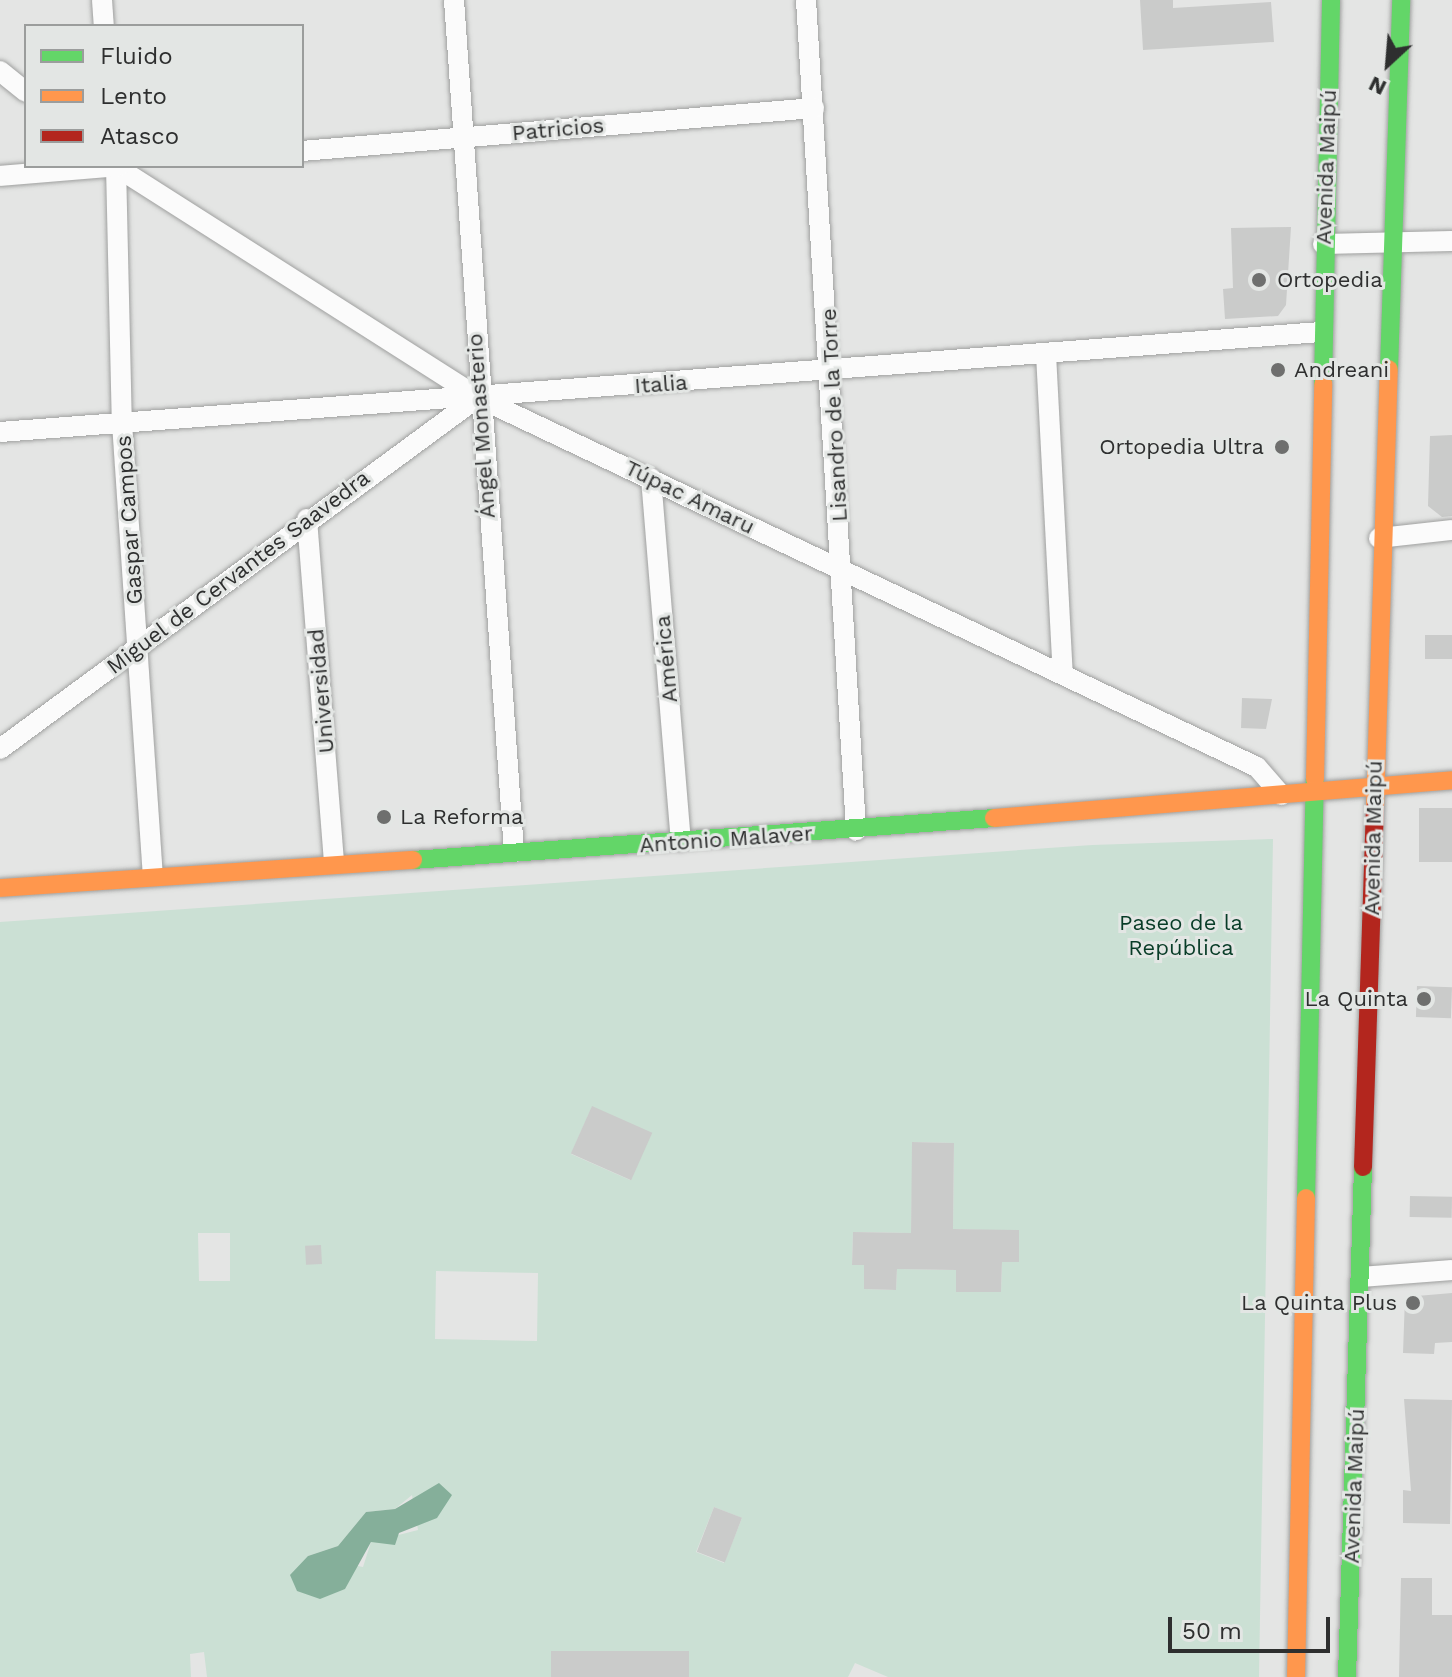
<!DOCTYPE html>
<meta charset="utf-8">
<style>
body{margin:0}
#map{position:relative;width:1452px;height:1677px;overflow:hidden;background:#e4e5e4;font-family:"Work Sans",sans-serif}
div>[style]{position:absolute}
.green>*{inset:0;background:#cbe0d4}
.water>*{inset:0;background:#85af9a}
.building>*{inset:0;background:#cacbca;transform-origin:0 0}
.roads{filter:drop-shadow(0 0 2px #9fa09f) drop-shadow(0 0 2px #9fa09f)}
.street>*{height:20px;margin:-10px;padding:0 10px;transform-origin:10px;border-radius:10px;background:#fbfbfb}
.fast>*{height:18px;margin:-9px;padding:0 9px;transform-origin:9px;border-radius:9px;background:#63d668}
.slow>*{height:18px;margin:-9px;padding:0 9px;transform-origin:9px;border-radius:9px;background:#ff974d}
.jam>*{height:18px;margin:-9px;padding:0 9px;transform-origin:9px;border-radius:9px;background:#b3261e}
.dots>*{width:22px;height:22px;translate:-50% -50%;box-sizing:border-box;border:4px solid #e3e6e4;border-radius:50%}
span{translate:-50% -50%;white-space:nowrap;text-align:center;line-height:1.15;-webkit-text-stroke:6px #e3e6e4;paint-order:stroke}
.street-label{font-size:22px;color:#2e2f2f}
.poi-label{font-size:22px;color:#2e2f2f}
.left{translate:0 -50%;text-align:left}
.right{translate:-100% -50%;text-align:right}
.park-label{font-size:22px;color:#083c27}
.legend{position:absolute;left:24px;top:24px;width:280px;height:144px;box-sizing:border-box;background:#e3e6e4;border:2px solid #9b9d9c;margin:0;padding:10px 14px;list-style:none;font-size:24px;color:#2e2f2f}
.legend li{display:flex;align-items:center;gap:16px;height:40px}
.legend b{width:40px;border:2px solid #9b9d9c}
.north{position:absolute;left:1348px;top:24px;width:80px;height:80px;-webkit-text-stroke:6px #e3e6e4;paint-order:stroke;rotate:206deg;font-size:22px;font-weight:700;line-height:32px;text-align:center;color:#2e2f2f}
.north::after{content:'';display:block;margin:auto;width:28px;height:36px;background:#2e2f2f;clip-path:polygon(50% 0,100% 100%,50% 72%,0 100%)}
.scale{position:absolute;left:1168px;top:1617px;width:162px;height:36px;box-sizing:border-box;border:4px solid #2e2f2f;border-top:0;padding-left:10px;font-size:24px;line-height:28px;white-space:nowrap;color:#2e2f2f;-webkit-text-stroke:6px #e3e6e4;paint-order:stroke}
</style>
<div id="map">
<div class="green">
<div style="clip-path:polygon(evenodd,1273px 839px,1259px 1677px,888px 1677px,855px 1663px,848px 1677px,689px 1677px,688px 1652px,552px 1651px,551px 1677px,207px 1677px,204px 1652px,190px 1654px,191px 1677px,0 1677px,0 922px,1092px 845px,1273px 839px,592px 1107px,651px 1133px,630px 1180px,571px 1154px,592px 1107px,1273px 839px,913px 1142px,954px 1143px,953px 1229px,1019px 1231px,1019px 1261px,1002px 1262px,1001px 1292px,956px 1291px,956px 1270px,897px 1269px,896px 1290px,864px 1289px,864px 1265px,852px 1265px,853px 1232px,911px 1233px,913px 1142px,1273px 839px,198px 1233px,230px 1233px,230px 1281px,199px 1281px,198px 1233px,1273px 839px,436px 1271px,538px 1273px,537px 1341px,435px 1339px,436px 1271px,1273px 839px,412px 1495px,418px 1530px,371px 1542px,363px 1567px,308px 1556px,338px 1546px,366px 1512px,395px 1509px,412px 1495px,1273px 839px,714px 1507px,742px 1518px,724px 1563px,696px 1552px,714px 1507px)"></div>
</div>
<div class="water">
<div style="clip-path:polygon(439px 1483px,452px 1495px,437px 1518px,399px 1533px,395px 1545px,371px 1542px,345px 1589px,320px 1599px,297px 1591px,290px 1575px,308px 1556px,338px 1546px,366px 1512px,395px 1509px)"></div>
</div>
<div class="building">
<div style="clip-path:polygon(1140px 0,1173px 0,1173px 8px,1271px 2px,1274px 42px,1143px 50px)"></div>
<div style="clip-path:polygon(1291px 227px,1286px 305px,1278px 316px,1225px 319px,1223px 289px,1233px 288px,1231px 228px)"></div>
<div style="clip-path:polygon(1452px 435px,1452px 516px,1442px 517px,1428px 506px,1430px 436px)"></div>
<div style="left:1452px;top:635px;width:24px;height:27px;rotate:90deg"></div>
<div style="clip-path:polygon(1242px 698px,1272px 699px,1266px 729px,1241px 728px)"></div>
<div style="left:1452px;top:808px;width:54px;height:33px;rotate:90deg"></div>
<div style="left:1417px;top:986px;width:35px;height:31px;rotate:2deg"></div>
<div style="left:592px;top:1106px;width:66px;height:52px;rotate:24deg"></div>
<div style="clip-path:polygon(912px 1142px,954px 1143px,953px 1229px,1019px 1230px,1019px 1262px,1002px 1262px,1001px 1292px,956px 1292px,956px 1270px,897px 1269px,896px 1290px,864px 1289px,864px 1265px,852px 1265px,853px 1232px,911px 1233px)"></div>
<div style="left:1410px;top:1196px;width:42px;height:21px;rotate:1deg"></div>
<div style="left:321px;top:1245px;width:19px;height:16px;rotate:87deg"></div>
<div style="clip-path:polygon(1452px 1293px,1452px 1342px,1435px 1343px,1434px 1354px,1403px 1353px,1405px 1297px)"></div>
<div style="clip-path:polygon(1404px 1399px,1452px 1400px,1450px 1524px,1403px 1523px,1403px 1490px,1411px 1491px)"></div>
<div style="left:714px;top:1507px;width:30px;height:48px;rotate:21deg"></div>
<div style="clip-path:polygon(1401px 1578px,1432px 1578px,1432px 1615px,1452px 1615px,1452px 1677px,1399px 1677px)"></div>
<div style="left:551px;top:1651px;width:138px;height:26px"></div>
</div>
<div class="roads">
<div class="street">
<div style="left:102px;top:0;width:26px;rotate:86deg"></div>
<div style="left:454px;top:0;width:854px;rotate:85.97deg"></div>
<div style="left:806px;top:0;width:832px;rotate:86.55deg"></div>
<div style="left:0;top:71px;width:33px;rotate:39deg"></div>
<div style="left:302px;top:151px;width:514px;rotate:-4.8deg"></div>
<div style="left:115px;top:166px;width:429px;rotate:32.5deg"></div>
<div style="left:477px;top:397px;width:863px;rotate:25.38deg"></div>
<div style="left:1257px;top:767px;width:37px;rotate:49deg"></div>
<div style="left:116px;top:166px;width:257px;rotate:88.7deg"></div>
<div style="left:122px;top:423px;width:452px;rotate:86.1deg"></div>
<div style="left:0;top:176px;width:119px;rotate:-4.8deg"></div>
<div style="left:1323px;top:244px;width:129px;rotate:-1.3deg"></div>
<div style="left:1046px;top:354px;width:320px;rotate:87deg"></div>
<div style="left:0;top:432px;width:1325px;rotate:-4.33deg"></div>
<div style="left:651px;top:478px;width:364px;rotate:85.3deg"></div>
<div style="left:307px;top:519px;width:344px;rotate:85.5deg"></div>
<div style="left:1379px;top:538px;width:73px;rotate:-6.3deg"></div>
<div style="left:0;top:749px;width:592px;rotate:-36.35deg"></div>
<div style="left:1361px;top:1277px;width:91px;rotate:-4.4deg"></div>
</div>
<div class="fast">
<div style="left:1389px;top:369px;width:369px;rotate:-88.1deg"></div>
<div style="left:1323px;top:384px;width:384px;rotate:-88.8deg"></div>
<div style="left:413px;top:860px;width:583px;rotate:-4.13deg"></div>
<div style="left:1306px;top:1198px;width:419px;rotate:-88.8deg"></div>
<div style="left:1347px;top:1677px;width:510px;rotate:-88.2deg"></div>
</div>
<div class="slow">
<div style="left:1315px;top:779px;width:395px;rotate:-88.8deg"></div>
<div style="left:1375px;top:808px;width:439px;rotate:-88.2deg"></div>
<div style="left:994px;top:818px;width:460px;rotate:-4.7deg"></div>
<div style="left:0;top:888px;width:414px;rotate:-3.9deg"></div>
<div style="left:1296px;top:1677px;width:479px;rotate:-88.8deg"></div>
</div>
<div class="jam">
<div style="left:1363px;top:1167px;width:359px;rotate:-88.1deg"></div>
</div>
</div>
<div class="dots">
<div style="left:1259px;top:280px;background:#6e6f6e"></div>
<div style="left:1278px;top:370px;background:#6e6f6e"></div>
<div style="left:1282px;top:447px;background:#6e6f6e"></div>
<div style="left:384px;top:817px;background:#6e6f6e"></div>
<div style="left:1424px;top:999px;background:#6e6f6e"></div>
<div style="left:1413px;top:1303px;background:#6e6f6e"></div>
</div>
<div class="street-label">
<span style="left:558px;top:129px;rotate:-5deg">Patricios</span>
<span style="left:1326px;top:167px;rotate:-88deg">Avenida Maipú</span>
<span style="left:661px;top:384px;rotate:-4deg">Italia</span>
<span style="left:834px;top:415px;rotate:-93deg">Lisandro de la Torre</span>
<span style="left:481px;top:426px;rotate:-94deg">Ángel Monasterio</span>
<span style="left:690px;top:497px;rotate:26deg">Túpac Amaru</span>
<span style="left:129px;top:520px;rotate:-94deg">Gaspar Campos</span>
<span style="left:238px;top:572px;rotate:-37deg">Miguel de Cervantes Saavedra</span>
<span style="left:666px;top:659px;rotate:-95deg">América</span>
<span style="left:321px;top:691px;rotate:-95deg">Universidad</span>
<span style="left:1373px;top:838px;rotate:-89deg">Avenida Maipú</span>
<span style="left:726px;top:839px;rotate:-4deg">Antonio Malaver</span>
<span style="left:1354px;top:1486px;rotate:-88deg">Avenida Maipú</span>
</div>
<div class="poi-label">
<span class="left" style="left:1277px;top:280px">Ortopedia</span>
<span class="left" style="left:1294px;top:370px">Andreani</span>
<span class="right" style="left:1264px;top:447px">Ortopedia Ultra</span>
<span class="left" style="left:400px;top:817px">La Reforma</span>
<span class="right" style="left:1408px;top:999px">La Quinta</span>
<span class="right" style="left:1397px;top:1303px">La Quinta Plus</span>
</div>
<div class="park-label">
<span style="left:1181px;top:935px">Paseo de la<br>República</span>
</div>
<ul class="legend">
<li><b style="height:10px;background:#63d668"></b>Fluido</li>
<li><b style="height:10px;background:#ff974d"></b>Lento</li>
<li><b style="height:10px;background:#b3261e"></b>Atasco</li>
</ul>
<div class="north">N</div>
<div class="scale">50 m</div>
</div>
